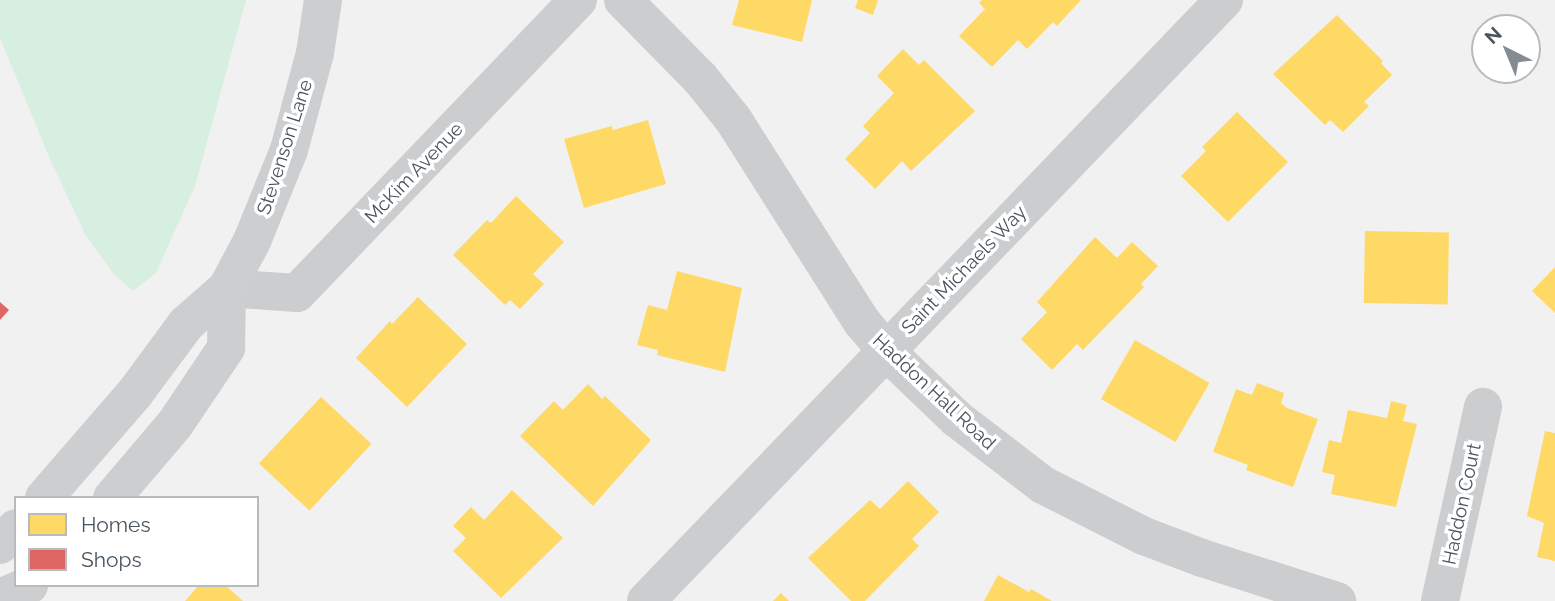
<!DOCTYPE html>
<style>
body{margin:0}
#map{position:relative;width:1555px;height:601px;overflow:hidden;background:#f2f1f1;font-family:Raleway,sans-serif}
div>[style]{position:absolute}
.green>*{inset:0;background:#d7efe0}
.homes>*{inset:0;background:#ffd966;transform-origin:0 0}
.shops>*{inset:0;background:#e06666}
.street>*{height:38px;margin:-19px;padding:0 19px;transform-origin:19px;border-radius:19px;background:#cbcdcf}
.secondary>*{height:38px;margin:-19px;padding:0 19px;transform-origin:19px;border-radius:19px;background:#ccced0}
span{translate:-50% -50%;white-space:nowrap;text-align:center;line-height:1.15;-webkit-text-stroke:7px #fff;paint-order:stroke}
.street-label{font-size:19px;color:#49545d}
.legend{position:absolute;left:14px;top:496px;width:245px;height:91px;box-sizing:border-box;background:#fff;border:2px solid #b6bbbe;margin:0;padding:9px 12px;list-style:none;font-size:21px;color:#49545d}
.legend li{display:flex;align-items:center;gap:14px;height:35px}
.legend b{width:35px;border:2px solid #b6bbbe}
.north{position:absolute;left:1471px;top:14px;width:70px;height:70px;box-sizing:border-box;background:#fff;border:2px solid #b6bbbe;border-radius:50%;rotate:317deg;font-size:19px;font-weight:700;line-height:28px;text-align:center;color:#49545d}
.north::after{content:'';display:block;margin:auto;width:24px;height:32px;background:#848b91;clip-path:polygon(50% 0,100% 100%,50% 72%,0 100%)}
</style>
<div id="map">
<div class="green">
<div style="clip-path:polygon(0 0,246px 0,195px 186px,156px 273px,133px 291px,113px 273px,85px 234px,49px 157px,0 38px)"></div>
</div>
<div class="homes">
<div style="clip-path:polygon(739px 0,812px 0,802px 42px,732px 25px)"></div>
<div style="clip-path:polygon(858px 0,878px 0,873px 15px,855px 8px)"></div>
<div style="clip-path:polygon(982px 0,1081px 0,1057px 26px,1053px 22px,1027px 49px,1018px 40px,992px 67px,959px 36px,985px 9px,979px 3px)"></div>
<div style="clip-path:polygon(1337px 15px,1383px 61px,1381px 63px,1392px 75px,1364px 102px,1369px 106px,1343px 132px,1330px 120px,1325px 125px,1273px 74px)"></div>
<div style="clip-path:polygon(903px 49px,919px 65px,924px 60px,975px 111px,911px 171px,902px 161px,875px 189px,845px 159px,870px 133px,863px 126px,894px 93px,877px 76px)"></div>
<div style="clip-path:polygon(1237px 112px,1288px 162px,1228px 222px,1181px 176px,1206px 151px,1202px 147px)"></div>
<div style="clip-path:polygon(648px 120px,666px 184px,584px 208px,564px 139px,612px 126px,613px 130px)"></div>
<div style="clip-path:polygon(516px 196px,564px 242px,533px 274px,544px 284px,520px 309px,510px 300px,505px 305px,453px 255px,487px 220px,491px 223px)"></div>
<div style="left:1365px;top:231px;width:84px;height:72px;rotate:1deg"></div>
<div style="clip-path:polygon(1095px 237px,1117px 258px,1132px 242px,1158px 266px,1141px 284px,1144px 287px,1083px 350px,1077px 344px,1052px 370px,1021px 339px,1047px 312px,1037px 302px)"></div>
<div style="clip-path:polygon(1555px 267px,1555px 313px,1532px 291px)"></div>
<div style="clip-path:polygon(677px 271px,742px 288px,725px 372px,657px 355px,658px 350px,637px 345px,648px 305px,667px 310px)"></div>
<div style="clip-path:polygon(418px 297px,467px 344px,407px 407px,356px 358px,390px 321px,392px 324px)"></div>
<div style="left:1135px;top:340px;width:86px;height:68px;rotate:30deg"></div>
<div style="clip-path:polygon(1257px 383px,1284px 393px,1281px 403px,1287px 408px,1318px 419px,1293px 487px,1246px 470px,1248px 465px,1213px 452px,1236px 389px,1252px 395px)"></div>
<div style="clip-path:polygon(588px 384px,602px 399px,605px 396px,651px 440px,593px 506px,520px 436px,554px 401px,563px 410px)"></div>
<div style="left:321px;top:397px;width:69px;height:91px;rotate:43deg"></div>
<div style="clip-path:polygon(1391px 401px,1407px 405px,1403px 421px,1417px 424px,1396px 507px,1331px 494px,1335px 475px,1322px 472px,1329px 440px,1341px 443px,1348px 410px,1387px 418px)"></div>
<div style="clip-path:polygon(1545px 431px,1555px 433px,1555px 561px,1537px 557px,1544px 523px,1527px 516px)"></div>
<div style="clip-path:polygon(908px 481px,939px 512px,912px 539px,919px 546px,865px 601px,851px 601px,808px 558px,870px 500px,880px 509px)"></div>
<div style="clip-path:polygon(512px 490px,563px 538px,501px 598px,453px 551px,466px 538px,453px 526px,471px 507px,484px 520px)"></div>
<div style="clip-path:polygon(998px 575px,1029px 592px,1031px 589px,1052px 601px,984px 601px)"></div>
<div style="clip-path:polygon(199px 585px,225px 585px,243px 601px,185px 601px)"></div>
<div style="clip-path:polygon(781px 593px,789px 601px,773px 601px)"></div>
</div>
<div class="shops">
<div style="clip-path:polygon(0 302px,9px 310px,0 320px)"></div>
</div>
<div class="street">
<div style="left:623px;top:0;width:110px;rotate:45.4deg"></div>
<div style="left:700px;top:78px;width:53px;rotate:51.2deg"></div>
<div style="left:733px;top:119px;width:241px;rotate:57.6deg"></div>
<div style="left:862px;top:322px;width:38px;rotate:50deg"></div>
<div style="left:886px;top:351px;width:98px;rotate:43.8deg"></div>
<div style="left:957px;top:419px;width:108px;rotate:37.5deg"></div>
<div style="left:1043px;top:485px;width:113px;rotate:26.8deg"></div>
<div style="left:1144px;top:536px;width:62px;rotate:20.8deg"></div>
<div style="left:1202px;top:558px;width:142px;rotate:17.7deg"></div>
<div style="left:227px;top:288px;width:70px;rotate:4.1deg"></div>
<div style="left:297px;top:293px;width:406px;rotate:-46.2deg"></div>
<div style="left:646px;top:601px;width:834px;rotate:-46.12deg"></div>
<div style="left:1440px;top:601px;width:199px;rotate:-77.5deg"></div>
</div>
<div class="secondary">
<div style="left:44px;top:498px;width:139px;rotate:-49.1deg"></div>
<div style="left:135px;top:393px;width:86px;rotate:-53.5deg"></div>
<div style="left:186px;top:324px;width:55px;rotate:-41.3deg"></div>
<div style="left:227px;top:288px;width:53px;rotate:-62deg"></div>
<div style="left:252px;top:241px;width:98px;rotate:-67.9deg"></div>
<div style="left:289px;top:150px;width:100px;rotate:-75deg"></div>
<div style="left:315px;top:53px;width:54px;rotate:-81.4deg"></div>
<div style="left:112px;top:498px;width:97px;rotate:-49.6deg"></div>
<div style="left:175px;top:424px;width:92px;rotate:-56.1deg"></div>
<div style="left:226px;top:348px;width:60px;rotate:-89deg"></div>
<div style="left:0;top:545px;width:23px;rotate:-47deg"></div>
<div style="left:0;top:598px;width:32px;rotate:-24deg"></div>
</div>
<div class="street-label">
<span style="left:285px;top:147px;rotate:-72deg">Stevenson Lane</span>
<span style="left:414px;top:173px;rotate:-46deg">McKim Avenue</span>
<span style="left:964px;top:270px;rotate:-46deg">Saint Michaels Way</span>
<span style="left:934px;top:392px;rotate:43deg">Haddon Hall Road</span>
<span style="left:1462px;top:504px;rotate:-78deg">Haddon Court</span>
</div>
<ul class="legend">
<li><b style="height:19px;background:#ffd966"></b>Homes</li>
<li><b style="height:19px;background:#e06666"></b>Shops</li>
</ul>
<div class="north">N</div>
</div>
